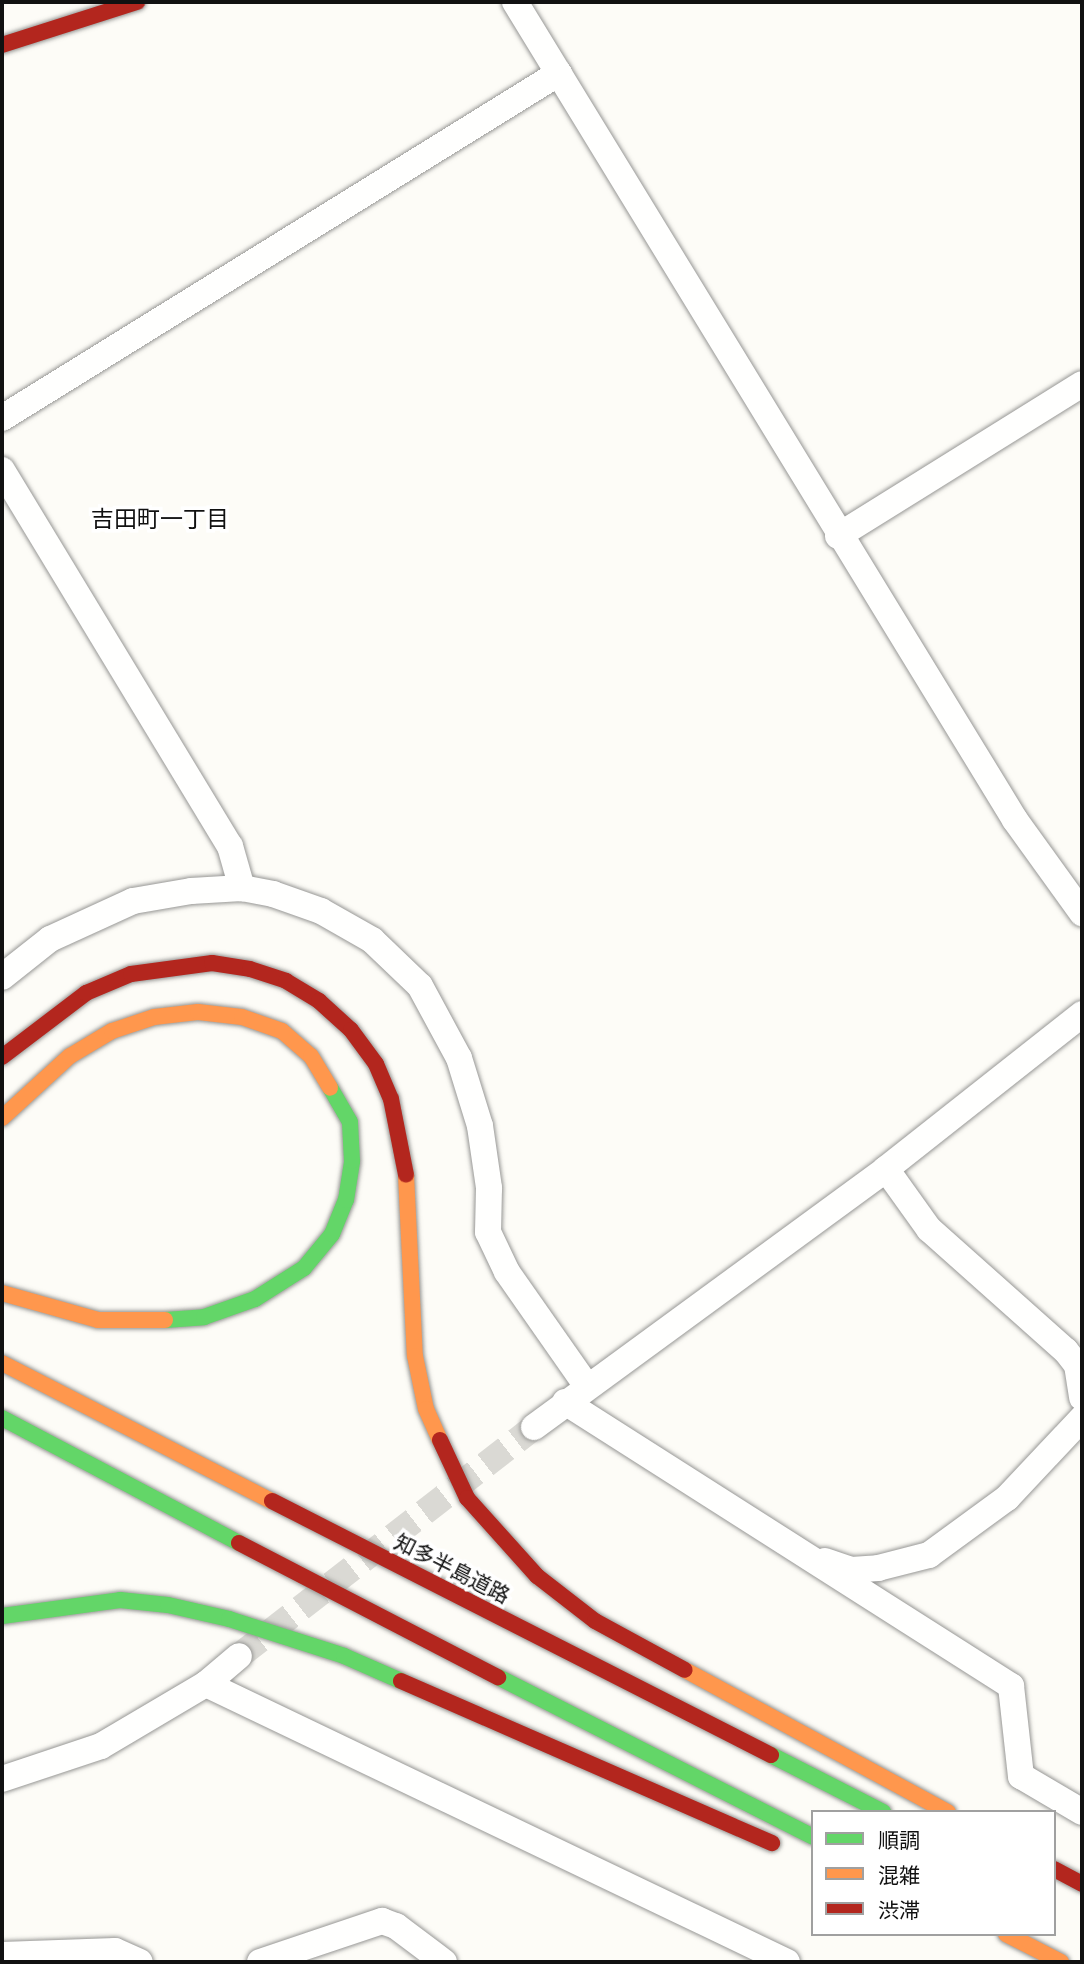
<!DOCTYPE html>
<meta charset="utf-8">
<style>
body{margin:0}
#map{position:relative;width:1084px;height:1964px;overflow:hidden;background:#fdfcf7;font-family:"Crimson Pro","Noto Sans JP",serif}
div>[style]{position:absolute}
.street-tunnel>*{height:26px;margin-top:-13px;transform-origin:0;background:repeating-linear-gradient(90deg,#dad9d4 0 26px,transparent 0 39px)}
.roads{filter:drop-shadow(0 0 2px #979795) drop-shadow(0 0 2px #979795)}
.street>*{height:26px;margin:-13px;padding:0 13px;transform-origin:13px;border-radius:13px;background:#fffffe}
.fast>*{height:16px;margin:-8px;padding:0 8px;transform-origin:8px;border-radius:8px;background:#63d668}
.slow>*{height:16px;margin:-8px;padding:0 8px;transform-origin:8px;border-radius:8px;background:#ff974d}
.jam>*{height:16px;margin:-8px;padding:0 8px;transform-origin:8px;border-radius:8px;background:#b3261e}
span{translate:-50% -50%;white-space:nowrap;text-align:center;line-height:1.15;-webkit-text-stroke:7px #fff;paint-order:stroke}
.street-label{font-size:21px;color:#111}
.neighbourhood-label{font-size:23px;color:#111}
.frame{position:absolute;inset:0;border:4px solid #111;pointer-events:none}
.legend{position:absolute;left:811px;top:1810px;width:245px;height:126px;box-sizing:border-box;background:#fff;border:2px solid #a0a0a0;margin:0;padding:9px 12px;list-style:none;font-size:21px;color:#111}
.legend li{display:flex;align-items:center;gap:14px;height:35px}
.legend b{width:35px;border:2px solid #a0a0a0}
</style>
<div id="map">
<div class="street-tunnel">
<div style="left:239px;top:1656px;width:373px;rotate:-37.8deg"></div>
</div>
<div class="roads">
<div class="street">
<div style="left:515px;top:2px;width:959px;rotate:58.56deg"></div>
<div style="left:1015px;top:820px;width:115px;rotate:54.2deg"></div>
<div style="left:2px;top:418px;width:655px;rotate:-31.77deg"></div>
<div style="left:2px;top:470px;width:440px;rotate:58.8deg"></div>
<div style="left:230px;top:846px;width:44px;rotate:74.1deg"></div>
<div style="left:838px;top:536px;width:287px;rotate:-31.9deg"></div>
<div style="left:2px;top:977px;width:61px;rotate:-38.4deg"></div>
<div style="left:50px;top:939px;width:91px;rotate:-24.6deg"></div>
<div style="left:133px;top:901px;width:59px;rotate:-9.8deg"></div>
<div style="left:191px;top:891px;width:51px;rotate:-3.4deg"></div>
<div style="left:242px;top:888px;width:32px;rotate:11deg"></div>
<div style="left:273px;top:894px;width:51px;rotate:19.5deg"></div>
<div style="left:321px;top:911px;width:59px;rotate:29.6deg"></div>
<div style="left:372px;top:940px;width:66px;rotate:43.8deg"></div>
<div style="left:420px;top:986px;width:82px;rotate:61.6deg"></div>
<div style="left:459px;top:1058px;width:71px;rotate:72.8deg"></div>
<div style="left:480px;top:1126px;width:63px;rotate:81.7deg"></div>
<div style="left:489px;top:1188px;width:44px;rotate:91.3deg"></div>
<div style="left:488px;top:1232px;width:44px;rotate:64.6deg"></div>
<div style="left:507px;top:1272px;width:138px;rotate:55deg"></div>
<div style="left:886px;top:1169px;width:74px;rotate:54.4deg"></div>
<div style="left:929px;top:1229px;width:183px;rotate:41.7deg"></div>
<div style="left:1066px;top:1351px;width:18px;rotate:52deg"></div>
<div style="left:1077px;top:1365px;width:33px;rotate:81deg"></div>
<div style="left:565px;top:1402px;width:529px;rotate:32.49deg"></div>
<div style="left:1011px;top:1686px;width:91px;rotate:83.7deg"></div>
<div style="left:1021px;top:1776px;width:71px;rotate:30.5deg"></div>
<div style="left:534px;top:1427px;width:436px;rotate:-36.2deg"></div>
<div style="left:886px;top:1169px;width:250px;rotate:-38.3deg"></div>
<div style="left:825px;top:1561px;width:28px;rotate:19deg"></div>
<div style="left:851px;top:1570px;width:27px;rotate:-4deg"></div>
<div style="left:878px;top:1568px;width:53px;rotate:-14.3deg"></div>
<div style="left:929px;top:1555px;width:97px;rotate:-36.2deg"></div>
<div style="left:1007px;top:1498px;width:110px;rotate:-46.8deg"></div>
<div style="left:206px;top:1684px;width:644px;rotate:25.57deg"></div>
<div style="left:2px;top:1779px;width:104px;rotate:-18.4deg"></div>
<div style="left:101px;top:1746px;width:122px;rotate:-30.6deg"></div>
<div style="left:206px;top:1684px;width:43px;rotate:-40.3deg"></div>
<div style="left:2px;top:1955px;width:113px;rotate:-2deg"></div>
<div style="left:115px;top:1951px;width:27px;rotate:24deg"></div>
<div style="left:260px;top:1962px;width:129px;rotate:-18.6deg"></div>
<div style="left:382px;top:1921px;width:15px;rotate:20deg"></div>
<div style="left:396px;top:1926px;width:60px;rotate:36.9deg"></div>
</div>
<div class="fast">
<div style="left:165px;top:1320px;width:39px;rotate:-4deg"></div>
<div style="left:204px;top:1317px;width:54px;rotate:-19.4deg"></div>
<div style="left:255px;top:1299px;width:58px;rotate:-32.3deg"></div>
<div style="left:304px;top:1268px;width:44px;rotate:-50.5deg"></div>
<div style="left:332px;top:1234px;width:37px;rotate:-68deg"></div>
<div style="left:346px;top:1200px;width:39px;rotate:-81deg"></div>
<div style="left:352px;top:1161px;width:39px;rotate:-93deg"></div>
<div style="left:350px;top:1122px;width:39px;rotate:-120deg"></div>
<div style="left:2px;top:1418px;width:268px;rotate:27.8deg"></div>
<div style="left:2px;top:1616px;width:119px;rotate:-7.7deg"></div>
<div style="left:120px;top:1600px;width:48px;rotate:5.9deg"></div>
<div style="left:168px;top:1605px;width:63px;rotate:12.9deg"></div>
<div style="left:229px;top:1619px;width:121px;rotate:17.8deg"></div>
<div style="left:344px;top:1656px;width:62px;rotate:23.7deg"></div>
<div style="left:498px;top:1677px;width:353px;rotate:26.9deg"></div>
<div style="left:771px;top:1755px;width:126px;rotate:27deg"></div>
</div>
<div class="slow">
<div style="left:2px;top:1118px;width:92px;rotate:-42.4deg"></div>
<div style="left:70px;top:1056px;width:49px;rotate:-30.8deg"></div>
<div style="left:112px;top:1031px;width:44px;rotate:-18.4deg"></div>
<div style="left:154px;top:1017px;width:44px;rotate:-6.5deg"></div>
<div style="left:198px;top:1012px;width:44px;rotate:6.5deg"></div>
<div style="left:242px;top:1017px;width:42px;rotate:19.3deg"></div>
<div style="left:282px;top:1031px;width:38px;rotate:41deg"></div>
<div style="left:311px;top:1056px;width:37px;rotate:59deg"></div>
<div style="left:406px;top:1175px;width:181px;rotate:87.2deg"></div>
<div style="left:415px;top:1356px;width:54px;rotate:78.3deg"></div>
<div style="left:426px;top:1409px;width:34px;rotate:66deg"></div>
<div style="left:2px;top:1293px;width:100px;rotate:15.7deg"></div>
<div style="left:98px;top:1320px;width:67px"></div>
<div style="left:2px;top:1363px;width:303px;rotate:27.1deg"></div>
<div style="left:685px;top:1670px;width:299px;rotate:28.4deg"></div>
<div style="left:1006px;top:1934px;width:62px;rotate:27deg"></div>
</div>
<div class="jam">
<div style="left:2px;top:45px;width:142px;rotate:-17.7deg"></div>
<div style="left:2px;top:1057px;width:106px;rotate:-37.3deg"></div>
<div style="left:86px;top:993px;width:49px;rotate:-22.9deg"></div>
<div style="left:131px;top:974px;width:82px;rotate:-7.7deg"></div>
<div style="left:212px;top:963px;width:38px;rotate:9deg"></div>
<div style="left:250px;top:969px;width:38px;rotate:18deg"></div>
<div style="left:286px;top:981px;width:39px;rotate:31deg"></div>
<div style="left:319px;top:1001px;width:43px;rotate:42.2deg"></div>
<div style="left:351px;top:1030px;width:42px;rotate:53.7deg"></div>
<div style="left:376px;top:1064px;width:38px;rotate:67deg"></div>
<div style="left:391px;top:1099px;width:77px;rotate:78.8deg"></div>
<div style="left:440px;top:1440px;width:64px;rotate:65deg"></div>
<div style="left:467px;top:1498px;width:105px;rotate:48.1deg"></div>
<div style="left:537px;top:1576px;width:73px;rotate:37.8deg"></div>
<div style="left:595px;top:1621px;width:102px;rotate:28.6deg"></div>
<div style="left:272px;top:1501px;width:560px;rotate:26.98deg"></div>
<div style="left:239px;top:1543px;width:292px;rotate:27.4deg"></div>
<div style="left:401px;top:1681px;width:405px;rotate:23.6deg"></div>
<div style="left:1054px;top:1869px;width:32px;rotate:28deg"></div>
</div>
</div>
<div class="street-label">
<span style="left:452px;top:1569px;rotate:27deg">知多半島道路</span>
</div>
<div class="neighbourhood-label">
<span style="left:160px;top:519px">吉田町一丁目</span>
</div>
<div class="frame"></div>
<ul class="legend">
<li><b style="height:9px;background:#63d668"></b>順調</li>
<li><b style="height:9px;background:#ff974d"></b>混雑</li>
<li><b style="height:9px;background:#b3261e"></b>渋滞</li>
</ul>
</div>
